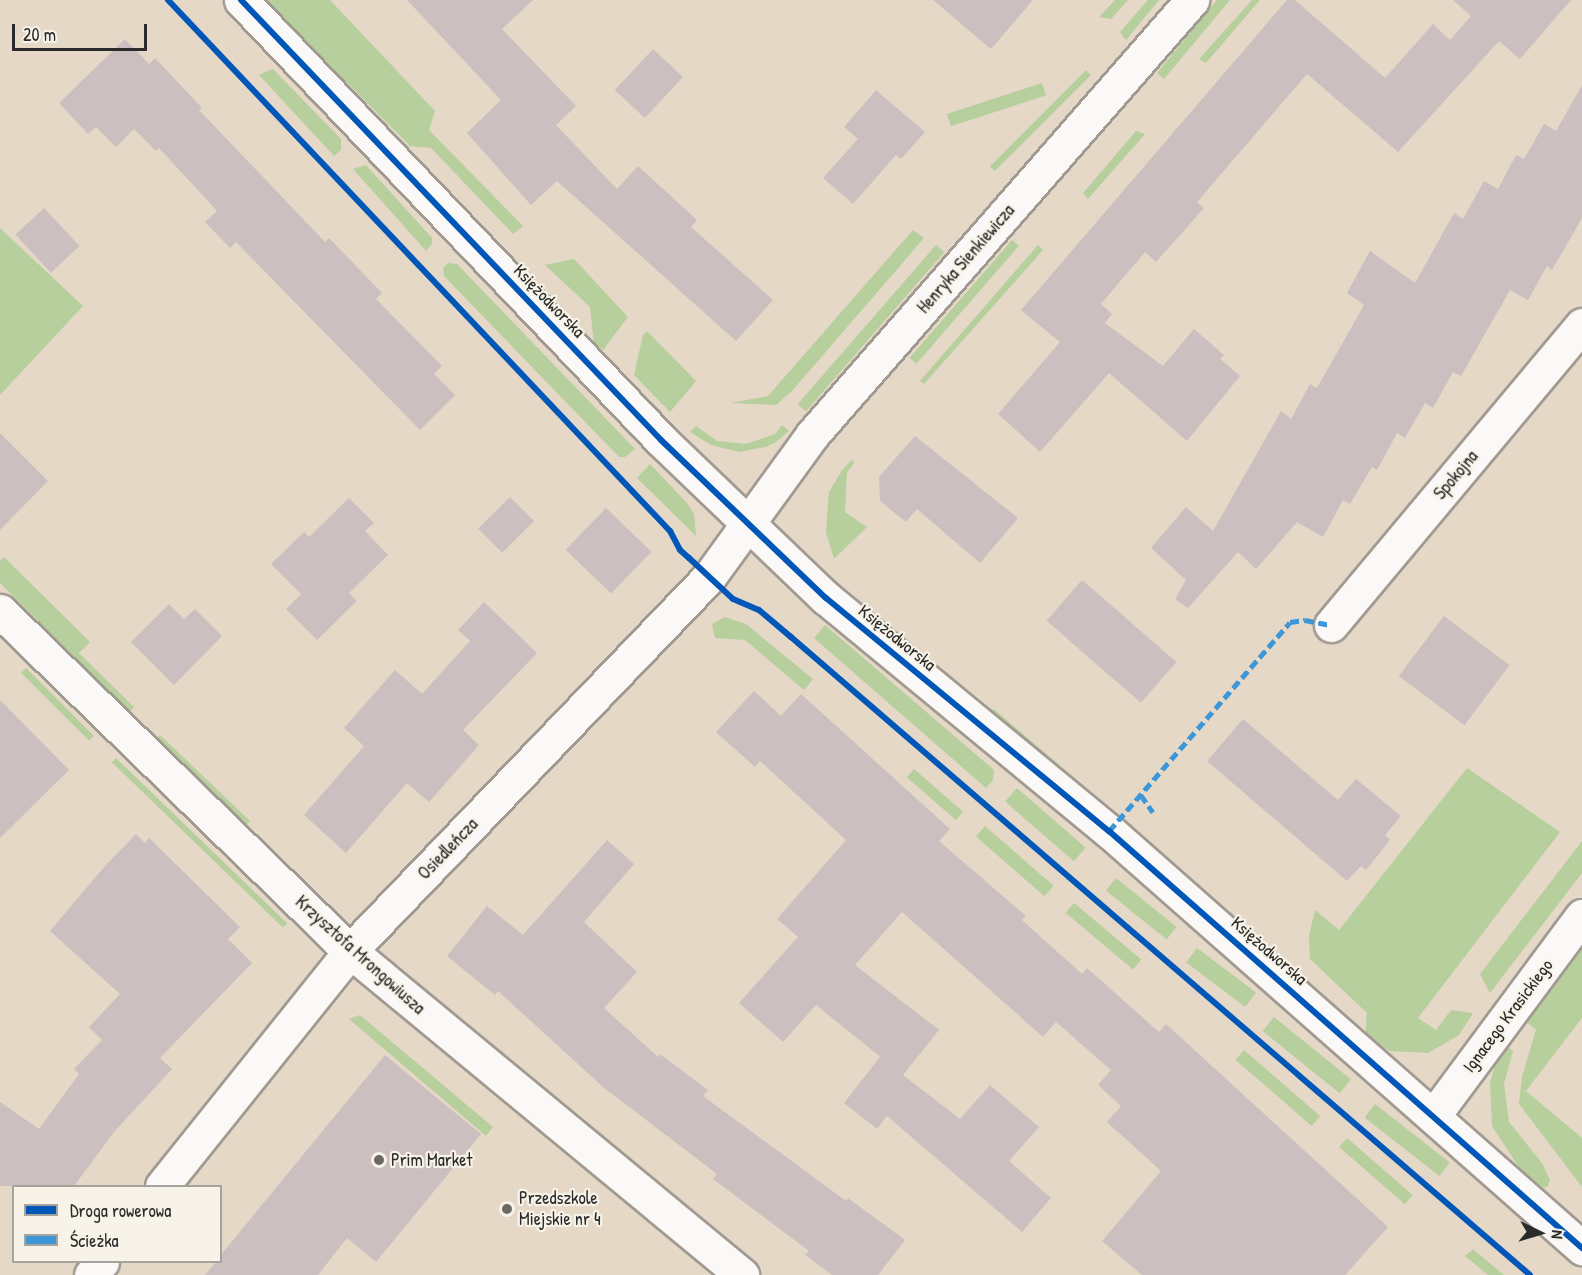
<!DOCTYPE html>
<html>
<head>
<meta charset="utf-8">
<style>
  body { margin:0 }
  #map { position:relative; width:1582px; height:1275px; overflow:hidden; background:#e5d8c7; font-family:"Patrick Hand",sans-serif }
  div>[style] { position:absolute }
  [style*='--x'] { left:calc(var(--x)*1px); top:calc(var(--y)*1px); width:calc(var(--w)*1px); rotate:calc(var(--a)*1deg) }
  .green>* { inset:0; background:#b6cf9d; transform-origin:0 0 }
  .building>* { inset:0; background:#ccbfbf; transform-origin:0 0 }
  .roads { filter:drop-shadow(2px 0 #a19a91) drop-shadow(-2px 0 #a19a91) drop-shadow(0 2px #a19a91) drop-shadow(0 -2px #a19a91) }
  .minor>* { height:33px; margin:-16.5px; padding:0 16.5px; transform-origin:16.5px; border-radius:16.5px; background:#fbf9f7 }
  .quiet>* { height:4.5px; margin-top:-2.25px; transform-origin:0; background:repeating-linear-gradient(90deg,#3c96d7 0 9px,transparent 0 13.5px) }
  .cycleway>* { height:6px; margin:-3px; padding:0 3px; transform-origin:3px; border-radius:3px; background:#0057b8 }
  .dots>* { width:16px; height:16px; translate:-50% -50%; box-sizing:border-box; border:3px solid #f7f3e8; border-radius:50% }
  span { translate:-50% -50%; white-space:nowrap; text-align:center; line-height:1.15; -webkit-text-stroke:4.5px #f7f3e8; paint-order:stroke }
  .street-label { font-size:18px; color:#2b2b2b }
  .poi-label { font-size:18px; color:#2b2b2b }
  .left { translate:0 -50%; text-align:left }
  .legend { position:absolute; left:12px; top:1185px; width:210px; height:78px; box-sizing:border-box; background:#f7f3e8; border:2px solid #a5a39c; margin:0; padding:8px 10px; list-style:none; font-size:18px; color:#2b2b2b }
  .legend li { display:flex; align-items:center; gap:12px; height:30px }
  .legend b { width:30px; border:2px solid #a5a39c }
  .north { position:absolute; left:1510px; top:1203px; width:60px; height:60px; -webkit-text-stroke:4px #f7f3e8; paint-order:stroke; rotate:95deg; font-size:16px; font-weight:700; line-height:24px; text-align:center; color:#2b2b2b }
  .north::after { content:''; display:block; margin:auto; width:21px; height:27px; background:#2b2b2b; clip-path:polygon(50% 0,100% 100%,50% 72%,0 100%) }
  .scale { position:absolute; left:12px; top:24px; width:135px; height:27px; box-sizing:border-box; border:3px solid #2b2b2b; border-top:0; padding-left:8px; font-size:18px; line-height:21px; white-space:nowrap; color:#2b2b2b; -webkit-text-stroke:4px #f7f3e8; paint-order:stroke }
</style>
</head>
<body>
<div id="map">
  <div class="green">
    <i style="clip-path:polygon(265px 0,330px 0,435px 111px,429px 130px,523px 226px,513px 234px,431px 148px,410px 146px)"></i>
    <i style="clip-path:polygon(1115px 0,1128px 0,1111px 19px,1099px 17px)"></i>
    <i style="clip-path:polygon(1148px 0,1159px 0,1126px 40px,1120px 32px)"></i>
    <i style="clip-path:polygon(1217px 0,1230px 0,1164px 79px,1157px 73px)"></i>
    <i style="clip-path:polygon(1252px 0,1260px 0,1206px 63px,1199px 59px)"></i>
    <i style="clip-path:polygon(273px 69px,341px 139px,341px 150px,334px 156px,259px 75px)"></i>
    <i style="left:1086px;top:70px;width:7px;height:136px;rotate:45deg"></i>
    <i style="left:1042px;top:83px;width:13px;height:100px;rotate:72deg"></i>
    <i style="clip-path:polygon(1136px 131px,1145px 134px,1088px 199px,1083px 193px)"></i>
    <i style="clip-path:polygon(366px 165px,432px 238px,432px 244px,426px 251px,353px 169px)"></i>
    <i style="clip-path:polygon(0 228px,83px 306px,0 395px)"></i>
    <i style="clip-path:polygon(913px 230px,924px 238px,792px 391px,776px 405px,731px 403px,768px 396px)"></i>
    <i style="left:1012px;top:240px;width:9px;height:156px;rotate:41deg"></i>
    <i style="left:936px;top:245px;width:11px;height:211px;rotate:41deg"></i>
    <i style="clip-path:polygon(1038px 245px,1043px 250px,924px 384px,920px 381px)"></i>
    <i style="clip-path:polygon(574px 259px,628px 317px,603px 350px,594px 343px,590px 307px,545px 265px)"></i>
    <i style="clip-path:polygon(448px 263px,457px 264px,635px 449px,625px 457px,619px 457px,444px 276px,443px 268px)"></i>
    <i style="clip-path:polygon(647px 331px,696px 381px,670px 412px,634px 375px,643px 335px)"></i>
    <i style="clip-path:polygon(782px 425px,789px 431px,776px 442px,766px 447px,739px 452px,711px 445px,690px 432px,696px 426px,717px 441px,746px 444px,775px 434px)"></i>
    <i style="clip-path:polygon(852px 460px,854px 463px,847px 472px,845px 512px,867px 527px,834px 559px,826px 532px,829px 492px,842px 470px)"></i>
    <i style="clip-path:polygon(650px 464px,687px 503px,694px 514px,696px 536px,637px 478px)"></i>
    <i style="clip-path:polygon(4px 557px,90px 642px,79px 653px,134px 707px,130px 712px,0 583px,0 561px)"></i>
    <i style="clip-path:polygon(725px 617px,746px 624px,813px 679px,804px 690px,745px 640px,715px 638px,712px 624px)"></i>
    <i style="clip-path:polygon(825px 625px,994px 770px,993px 780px,986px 788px,814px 638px)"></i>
    <i style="left:26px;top:668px;width:96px;height:7px;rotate:45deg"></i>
    <i style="clip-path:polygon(982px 707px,995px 710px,1107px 806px,1103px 810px)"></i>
    <i style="clip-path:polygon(160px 735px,250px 821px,245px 826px,156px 739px)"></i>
    <i style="left:116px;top:758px;width:238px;height:6px;rotate:44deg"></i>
    <i style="clip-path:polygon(1467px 768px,1560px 832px,1418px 1018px,1436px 1030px,1451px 1010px,1473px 1013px,1459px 1035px,1428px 1053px,1390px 1051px,1365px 1037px,1367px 1013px,1310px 959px,1309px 936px,1315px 910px,1339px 930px)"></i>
    <i style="left:914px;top:769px;width:65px;height:11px;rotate:41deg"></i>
    <i style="left:1017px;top:788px;width:91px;height:18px;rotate:41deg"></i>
    <i style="left:985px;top:826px;width:91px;height:14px;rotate:41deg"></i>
    <i style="clip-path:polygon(1582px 841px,1582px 873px,1490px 993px,1480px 974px)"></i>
    <i style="left:1116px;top:878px;width:78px;height:16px;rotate:39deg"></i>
    <i style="left:1074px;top:903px;width:88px;height:13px;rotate:40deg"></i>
    <i style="clip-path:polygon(1582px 947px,1582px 1018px,1526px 1091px,1582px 1138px,1582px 1187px,1519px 1104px,1522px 1077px,1536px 1030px,1524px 1020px)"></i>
    <i style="left:1197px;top:948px;width:74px;height:18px;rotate:37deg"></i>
    <i style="clip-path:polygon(360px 1015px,493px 1127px,486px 1136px,349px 1019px)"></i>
    <i style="left:1274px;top:1017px;width:99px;height:18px;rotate:39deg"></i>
    <i style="clip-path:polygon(1508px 1047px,1513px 1051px,1504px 1084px,1509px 1122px,1542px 1163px,1550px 1180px,1548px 1186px,1544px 1188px,1520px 1169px,1492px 1126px,1490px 1082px,1496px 1063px)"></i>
    <i style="left:1244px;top:1050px;width:101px;height:13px;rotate:41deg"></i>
    <i style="left:1375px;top:1104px;width:95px;height:17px;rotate:38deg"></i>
    <i style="left:1347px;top:1138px;width:87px;height:12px;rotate:41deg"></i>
    <i style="clip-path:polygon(1473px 1249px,1504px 1275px,1488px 1275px,1465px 1256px)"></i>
  </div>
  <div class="building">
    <i style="clip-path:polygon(407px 0,533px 0,502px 29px,576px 106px,556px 125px,617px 189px,638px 166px,697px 220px,691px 227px,773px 300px,736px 341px,557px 181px,531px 205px,467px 133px,501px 100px)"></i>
    <i style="clip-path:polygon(933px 0,1033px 0,991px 49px)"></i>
    <i style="clip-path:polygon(1287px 0,1295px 0,1385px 78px,1433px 24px,1450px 40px,1471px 16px,1453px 0,1571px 0,1520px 59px,1499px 41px,1398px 152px,1307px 74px,1197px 202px,1204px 208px,1156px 262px,1145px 252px,1101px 304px,1112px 314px,1105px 323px,1163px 366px,1194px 329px,1224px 355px,1220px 359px,1240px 376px,1187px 441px,1109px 373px,1040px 452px,998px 414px,1060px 342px,1021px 310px)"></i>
    <i style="clip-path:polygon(125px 39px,149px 64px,155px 58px,202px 108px,199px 110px,325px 242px,329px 238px,382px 293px,376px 299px,442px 366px,434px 374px,455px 395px,420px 430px,236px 242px,230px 248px,205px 222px,217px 211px,159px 148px,156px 151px,134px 129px,116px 147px,96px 127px,88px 134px,59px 103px)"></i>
    <i style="left:653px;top:49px;width:41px;height:56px;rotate:43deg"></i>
    <i style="clip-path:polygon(1582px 85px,1582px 218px,1552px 270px,1547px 266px,1528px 300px,1510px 290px,1461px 376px,1453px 372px,1433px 408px,1425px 403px,1405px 438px,1397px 433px,1377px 470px,1372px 467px,1350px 504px,1343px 500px,1323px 537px,1297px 522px,1256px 569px,1238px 552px,1188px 608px,1175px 599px,1186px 580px,1151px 548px,1186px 507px,1213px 531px,1281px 411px,1291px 419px,1310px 384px,1317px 388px,1364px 305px,1347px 293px,1370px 251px,1415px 283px,1454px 213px,1463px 219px,1484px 181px,1498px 189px,1516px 155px,1524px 159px,1544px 124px,1556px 131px)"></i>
    <i style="clip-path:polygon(876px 90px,925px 132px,901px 159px,896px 155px,853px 204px,823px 178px,858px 139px,844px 127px)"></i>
    <i style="left:44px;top:208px;width:52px;height:39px;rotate:47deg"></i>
    <i style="clip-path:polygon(0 433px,48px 481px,0 530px)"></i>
    <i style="clip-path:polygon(915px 436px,1018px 518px,980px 563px,917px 509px,906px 522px,880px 501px,879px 477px)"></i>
    <i style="left:510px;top:497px;width:34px;height:45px;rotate:45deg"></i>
    <i style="clip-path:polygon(349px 498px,374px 523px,365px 531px,388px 555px,349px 593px,357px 601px,317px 640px,286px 609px,301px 594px,271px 564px,304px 532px,309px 537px)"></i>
    <i style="left:606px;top:508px;width:63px;height:58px;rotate:44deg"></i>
    <i style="left:1082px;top:580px;width:125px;height:54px;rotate:41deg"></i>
    <i style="clip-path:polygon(484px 602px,537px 653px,463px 730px,479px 745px,429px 802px,407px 783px,346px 853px,304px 815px,364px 746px,344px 728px,395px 670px,422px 694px,470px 641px,458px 630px)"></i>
    <i style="clip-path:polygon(169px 604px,184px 619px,195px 609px,222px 636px,174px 685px,131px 642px)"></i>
    <i style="left:1444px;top:616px;width:82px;height:75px;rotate:37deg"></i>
    <i style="clip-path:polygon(754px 691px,781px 716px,801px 694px,950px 829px,939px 841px,1026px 916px,1022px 920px,1082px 974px,1087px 968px,1159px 1032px,1166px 1024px,1388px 1227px,1345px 1275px,1142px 1275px,1102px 1241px,1161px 1171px,1107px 1122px,1121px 1106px,1098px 1085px,1111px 1070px,1056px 1022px,1043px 1037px,902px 912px,855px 965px,939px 1030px,903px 1075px,960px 1119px,990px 1085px,1039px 1127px,1009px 1161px,1051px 1198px,1022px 1232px,887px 1116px,877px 1129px,844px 1103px,880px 1057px,888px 1063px,816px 1005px,783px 1042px,739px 1003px,798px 937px,777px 919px,846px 840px,760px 761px,755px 767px,716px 732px)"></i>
    <i style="clip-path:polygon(0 700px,69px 770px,0 838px)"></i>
    <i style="clip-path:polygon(1243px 719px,1338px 800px,1356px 779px,1401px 816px,1385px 835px,1390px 840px,1366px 870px,1361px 866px,1347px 881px,1207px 761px)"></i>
    <i style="clip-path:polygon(136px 834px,145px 843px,149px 838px,240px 927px,228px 939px,252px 963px,160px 1058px,172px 1069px,114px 1132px,74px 1186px,0 1186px,0 1102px,39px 1129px,79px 1074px,74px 1069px,102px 1040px,89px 1027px,120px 994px,50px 931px,105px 866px)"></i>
    <i style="clip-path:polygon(607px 840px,634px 864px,584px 922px,637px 972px,604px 1008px,658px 1057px,660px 1054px,708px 1090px,703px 1096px,846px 1201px,848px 1198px,905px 1240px,878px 1275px,832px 1275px,805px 1255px,809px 1251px,713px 1179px,717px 1174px,603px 1087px,498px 991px,495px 995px,447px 956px,487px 906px,523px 935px)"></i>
    <i style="clip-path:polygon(385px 1055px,481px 1134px,376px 1262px,347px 1238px,318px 1275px,205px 1275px,216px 1262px,220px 1262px,220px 1256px)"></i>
  </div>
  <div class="roads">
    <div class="minor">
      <i style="--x:241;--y:0;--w:608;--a:46.33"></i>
      <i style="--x:661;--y:440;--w:228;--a:43.8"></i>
      <i style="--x:826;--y:598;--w:367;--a:39.5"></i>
      <i style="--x:1109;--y:831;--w:631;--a:41.4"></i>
      <i style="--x:0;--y:611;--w:488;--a:44.2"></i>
      <i style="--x:350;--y:951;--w:509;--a:39.57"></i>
      <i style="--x:1331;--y:625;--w:391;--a:-50.1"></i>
      <i style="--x:1434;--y:1115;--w:248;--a:-53.4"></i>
      <i style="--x:162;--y:1186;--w:301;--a:-51.3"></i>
      <i style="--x:350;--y:951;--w:518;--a:-46.17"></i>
      <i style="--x:709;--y:577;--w:175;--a:-54"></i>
      <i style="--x:812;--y:435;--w:578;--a:-48.86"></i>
      <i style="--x:91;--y:1275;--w:17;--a:-50"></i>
    </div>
  </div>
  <div class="quiet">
    <i style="--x:1141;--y:795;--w:21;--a:55"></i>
    <i style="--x:1109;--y:831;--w:276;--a:-49.1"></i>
    <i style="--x:1290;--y:622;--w:15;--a:-8"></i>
    <i style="--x:1305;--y:620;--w:26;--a:11"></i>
  </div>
  <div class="cycleway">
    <i style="--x:168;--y:0;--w:731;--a:46.61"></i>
    <i style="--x:670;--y:531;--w:21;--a:62"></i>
    <i style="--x:680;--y:550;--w:12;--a:42"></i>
    <i style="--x:689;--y:558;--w:60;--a:43"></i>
    <i style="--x:733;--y:599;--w:28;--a:23"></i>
    <i style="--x:759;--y:610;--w:42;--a:40.2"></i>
    <i style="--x:791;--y:637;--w:976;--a:40.8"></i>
    <i style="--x:241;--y:0;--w:608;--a:46.33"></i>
    <i style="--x:661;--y:440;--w:228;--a:43.8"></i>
    <i style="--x:826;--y:598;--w:367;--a:39.5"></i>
    <i style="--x:1109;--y:831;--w:631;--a:41.4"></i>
  </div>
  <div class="dots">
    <i style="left:379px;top:1160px;background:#6c6862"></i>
    <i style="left:507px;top:1209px;background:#6c6862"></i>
  </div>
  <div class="street-label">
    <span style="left:966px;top:259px;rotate:-49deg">Henryka Sienkiewicza</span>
    <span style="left:549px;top:301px;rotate:46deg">Księżodworska</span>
    <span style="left:1456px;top:475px;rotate:-50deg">Spokojna</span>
    <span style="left:897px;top:638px;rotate:39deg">Księżodworska</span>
    <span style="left:448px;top:849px;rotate:-46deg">Osiedleńcza</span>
    <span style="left:1269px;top:951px;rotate:41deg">Księżodworska</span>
    <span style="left:360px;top:955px;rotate:42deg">Krzysztofa Mrongowiusza</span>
    <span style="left:1508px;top:1016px;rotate:-53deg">Ignacego Krasickiego</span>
  </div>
  <div class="poi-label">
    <span class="left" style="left:391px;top:1160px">Prim Market</span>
    <span class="left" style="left:519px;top:1209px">Przedszkole<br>Miejskie nr 4</span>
  </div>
  <ul class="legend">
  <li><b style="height:8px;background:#0057b8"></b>Droga rowerowa</li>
  <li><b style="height:8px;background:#3c96d7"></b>Ścieżka</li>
  </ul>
  <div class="north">N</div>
  <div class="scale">20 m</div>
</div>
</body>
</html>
